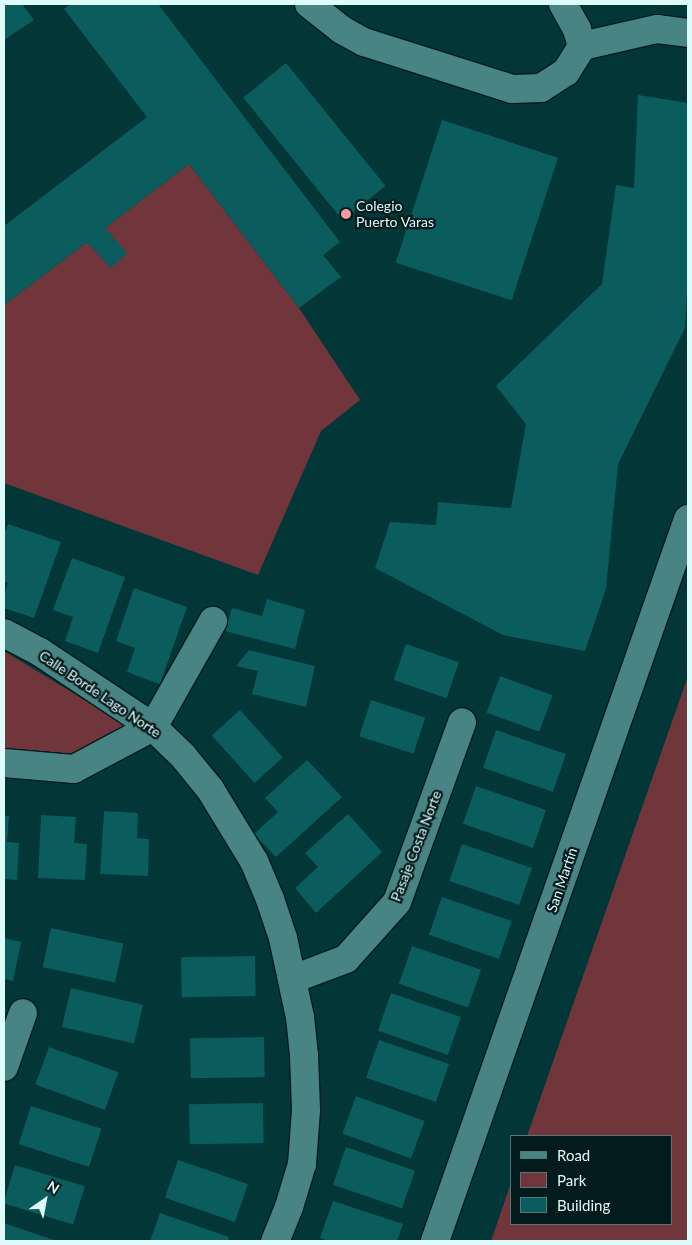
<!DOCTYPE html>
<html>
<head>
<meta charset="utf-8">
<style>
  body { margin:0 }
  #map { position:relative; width:692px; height:1245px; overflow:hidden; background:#033637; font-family:Lato,sans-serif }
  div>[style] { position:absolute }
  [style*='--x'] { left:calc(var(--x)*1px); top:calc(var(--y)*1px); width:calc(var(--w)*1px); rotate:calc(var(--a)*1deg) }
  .green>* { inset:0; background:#70363b }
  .building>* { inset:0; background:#0a5c5d; transform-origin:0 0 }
  .roads { filter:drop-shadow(1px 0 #001c1c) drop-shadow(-1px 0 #001c1c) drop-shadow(0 1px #001c1c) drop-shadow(0 -1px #001c1c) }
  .minor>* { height:28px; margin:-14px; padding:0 14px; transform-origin:14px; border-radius:14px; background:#488484 }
  .dots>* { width:14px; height:14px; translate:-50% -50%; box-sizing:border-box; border:2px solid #031b1c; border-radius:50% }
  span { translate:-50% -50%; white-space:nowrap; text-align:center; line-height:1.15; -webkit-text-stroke:4.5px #031b1c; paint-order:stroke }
  .poi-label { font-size:14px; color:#ddfbfb }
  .left { translate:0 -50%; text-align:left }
  .street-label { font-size:14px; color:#ddfbfb }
  .frame { position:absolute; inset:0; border:5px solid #ddfbfb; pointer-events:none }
  .legend { position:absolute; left:510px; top:1135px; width:162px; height:90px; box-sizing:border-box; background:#031b1c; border:1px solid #5a7575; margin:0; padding:6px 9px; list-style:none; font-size:15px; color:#ddfbfb }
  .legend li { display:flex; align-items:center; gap:10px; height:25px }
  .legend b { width:25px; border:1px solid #5a7575 }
  .north { position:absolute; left:20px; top:1175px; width:50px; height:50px; -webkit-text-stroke:4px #031b1c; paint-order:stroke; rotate:33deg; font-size:14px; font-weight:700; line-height:20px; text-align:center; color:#ddfbfb }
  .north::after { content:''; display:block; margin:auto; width:18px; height:22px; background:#ddfbfb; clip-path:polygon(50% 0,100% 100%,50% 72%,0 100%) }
</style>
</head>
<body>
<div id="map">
  <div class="green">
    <i style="clip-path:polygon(189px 164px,299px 308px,360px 400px,321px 431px,258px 575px,4px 483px,4px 305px,87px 242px,111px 267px,105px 228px)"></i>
    <i style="clip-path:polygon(4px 651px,134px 730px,71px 758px,4px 752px)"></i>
    <i style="clip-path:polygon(688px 676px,688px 1241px,491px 1241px,511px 1183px,511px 1224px,671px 1224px,671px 1136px,527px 1136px)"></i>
  </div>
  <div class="building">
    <i style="clip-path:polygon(4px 4px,22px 4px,34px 20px,4px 40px)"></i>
    <i style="clip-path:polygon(71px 4px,158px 4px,340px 242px,323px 255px,341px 277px,299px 308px,189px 164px,105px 228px,127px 253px,111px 268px,87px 242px,4px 305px,4px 226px,147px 117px,64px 9px)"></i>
    <i style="left:286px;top:63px;width:158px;height:55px;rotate:51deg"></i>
    <i style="clip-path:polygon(638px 95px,688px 103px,688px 276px,685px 328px,618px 464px,606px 589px,585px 651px,503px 635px,375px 568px,390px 522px,436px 525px,438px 502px,511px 508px,526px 424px,496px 386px,602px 284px,616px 185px,634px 188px)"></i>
    <i style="left:442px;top:120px;width:122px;height:150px;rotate:18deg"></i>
    <i style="clip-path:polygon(8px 524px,61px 542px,34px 618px,4px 608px,4px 596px,8px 583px,4px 581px,4px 534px)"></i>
    <i style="clip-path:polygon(72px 558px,125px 577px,98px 653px,65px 641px,73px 617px,53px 610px)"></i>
    <i style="clip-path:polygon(134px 588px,187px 607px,160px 684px,127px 672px,135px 648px,116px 641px)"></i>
    <i style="clip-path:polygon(267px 599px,305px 610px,295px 649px,225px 631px,232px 608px,262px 616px)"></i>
    <i style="left:406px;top:644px;width:56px;height:38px;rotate:19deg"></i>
    <i style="clip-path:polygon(249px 650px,315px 666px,306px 707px,252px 694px,258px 671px,236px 666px)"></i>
    <i style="left:500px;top:676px;width:56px;height:39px;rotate:20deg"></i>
    <i style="left:371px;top:700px;width:57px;height:38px;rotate:18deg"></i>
    <i style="left:240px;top:710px;width:64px;height:38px;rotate:48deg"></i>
    <i style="left:496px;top:730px;width:74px;height:40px;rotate:19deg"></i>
    <i style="clip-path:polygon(307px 760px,342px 797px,276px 857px,254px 834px,278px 812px,265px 798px)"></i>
    <i style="left:476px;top:786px;width:74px;height:40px;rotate:19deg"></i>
    <i style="clip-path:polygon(104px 811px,138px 813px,137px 838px,149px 839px,148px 876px,100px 874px)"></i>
    <i style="clip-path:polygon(348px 814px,382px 852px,316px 913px,295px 888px,318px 867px,305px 853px)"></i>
    <i style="clip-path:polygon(41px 815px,76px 817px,74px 843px,87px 844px,85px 880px,38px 878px)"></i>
    <i style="clip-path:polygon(4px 816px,9px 816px,7px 842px,19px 843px,17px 880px,4px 879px)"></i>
    <i style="left:462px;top:844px;width:74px;height:39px;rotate:19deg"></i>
    <i style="left:442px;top:897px;width:74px;height:40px;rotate:19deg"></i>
    <i style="left:51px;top:928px;width:74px;height:40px;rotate:12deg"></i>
    <i style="clip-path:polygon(4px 938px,21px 942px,13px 981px,4px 979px)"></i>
    <i style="left:412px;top:946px;width:73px;height:40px;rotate:19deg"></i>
    <i style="left:255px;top:956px;width:40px;height:74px;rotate:89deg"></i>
    <i style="left:71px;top:988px;width:74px;height:40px;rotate:13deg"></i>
    <i style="left:391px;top:993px;width:74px;height:40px;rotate:19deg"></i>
    <i style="left:264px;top:1037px;width:40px;height:74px;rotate:89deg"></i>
    <i style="left:379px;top:1040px;width:74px;height:40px;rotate:19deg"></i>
    <i style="left:49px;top:1047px;width:74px;height:40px;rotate:20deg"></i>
    <i style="left:356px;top:1096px;width:73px;height:40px;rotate:20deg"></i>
    <i style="left:263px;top:1103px;width:40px;height:74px;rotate:89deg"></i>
    <i style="left:31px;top:1106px;width:74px;height:40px;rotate:18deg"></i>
    <i style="left:346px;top:1147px;width:73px;height:40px;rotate:19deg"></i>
    <i style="left:178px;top:1160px;width:74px;height:40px;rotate:19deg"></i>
    <i style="left:15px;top:1165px;width:73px;height:40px;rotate:17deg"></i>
    <i style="clip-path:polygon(333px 1201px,403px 1224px,397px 1241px,329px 1241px,320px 1238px)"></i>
    <i style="clip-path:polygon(160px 1213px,229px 1237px,228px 1241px,150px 1241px)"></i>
    <i style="clip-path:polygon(4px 1223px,57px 1241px,4px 1241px)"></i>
  </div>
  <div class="roads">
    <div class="minor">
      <i style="--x:309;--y:4;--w:42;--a:38.2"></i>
      <i style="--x:342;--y:30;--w:25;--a:29"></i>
      <i style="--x:364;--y:42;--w:155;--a:17.6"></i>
      <i style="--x:512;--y:89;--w:29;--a:-2"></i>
      <i style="--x:541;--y:88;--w:30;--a:-33"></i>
      <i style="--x:566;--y:72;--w:31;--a:-58"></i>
      <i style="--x:582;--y:46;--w:77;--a:-12.8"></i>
      <i style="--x:657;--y:29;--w:31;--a:7"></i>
      <i style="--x:563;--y:4;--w:29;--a:61"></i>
      <i style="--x:577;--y:29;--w:18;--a:74"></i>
      <i style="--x:4;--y:633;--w:41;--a:27.8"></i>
      <i style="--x:40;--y:652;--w:136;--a:33.6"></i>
      <i style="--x:153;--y:727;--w:42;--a:44"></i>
      <i style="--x:183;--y:756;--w:43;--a:50.7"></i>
      <i style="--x:210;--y:789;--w:84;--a:58.6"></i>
      <i style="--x:254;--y:861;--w:41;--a:67.2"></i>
      <i style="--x:270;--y:899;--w:41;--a:71.6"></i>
      <i style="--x:283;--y:938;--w:81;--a:77.9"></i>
      <i style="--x:300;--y:1017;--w:38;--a:84"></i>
      <i style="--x:304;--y:1055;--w:55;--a:87.9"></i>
      <i style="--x:306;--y:1110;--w:54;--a:94.2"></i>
      <i style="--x:302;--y:1164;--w:45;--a:106.8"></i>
      <i style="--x:289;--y:1207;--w:37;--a:112"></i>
      <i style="--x:4;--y:763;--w:70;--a:4.9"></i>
      <i style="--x:74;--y:769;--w:89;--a:-28"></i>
      <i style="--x:153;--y:727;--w:122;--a:-60.5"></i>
      <i style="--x:293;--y:979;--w:57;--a:-20.7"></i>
      <i style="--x:346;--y:959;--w:76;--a:-48.2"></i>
      <i style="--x:397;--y:902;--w:191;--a:-70.1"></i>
      <i style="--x:4;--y:1067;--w:57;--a:-70.6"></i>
      <i style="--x:435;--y:1241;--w:765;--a:-70.69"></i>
    </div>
  </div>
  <div class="dots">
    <i style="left:346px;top:214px;background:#f49aa0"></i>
  </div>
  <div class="poi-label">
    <span class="left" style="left:356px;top:214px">Colegio<br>Puerto Varas</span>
  </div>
  <div class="street-label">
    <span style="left:100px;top:694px;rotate:34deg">Calle Borde Lago Norte</span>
    <span style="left:416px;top:846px;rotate:-69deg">Pasaje Costa Norte</span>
    <span style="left:562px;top:880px;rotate:-71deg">San Martín</span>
  </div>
  <div class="frame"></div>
  <ul class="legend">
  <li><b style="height:6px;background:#488484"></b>Road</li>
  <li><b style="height:14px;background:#70363b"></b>Park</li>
  <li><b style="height:14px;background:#0a5c5d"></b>Building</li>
  </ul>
  <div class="north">N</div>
</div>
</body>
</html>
